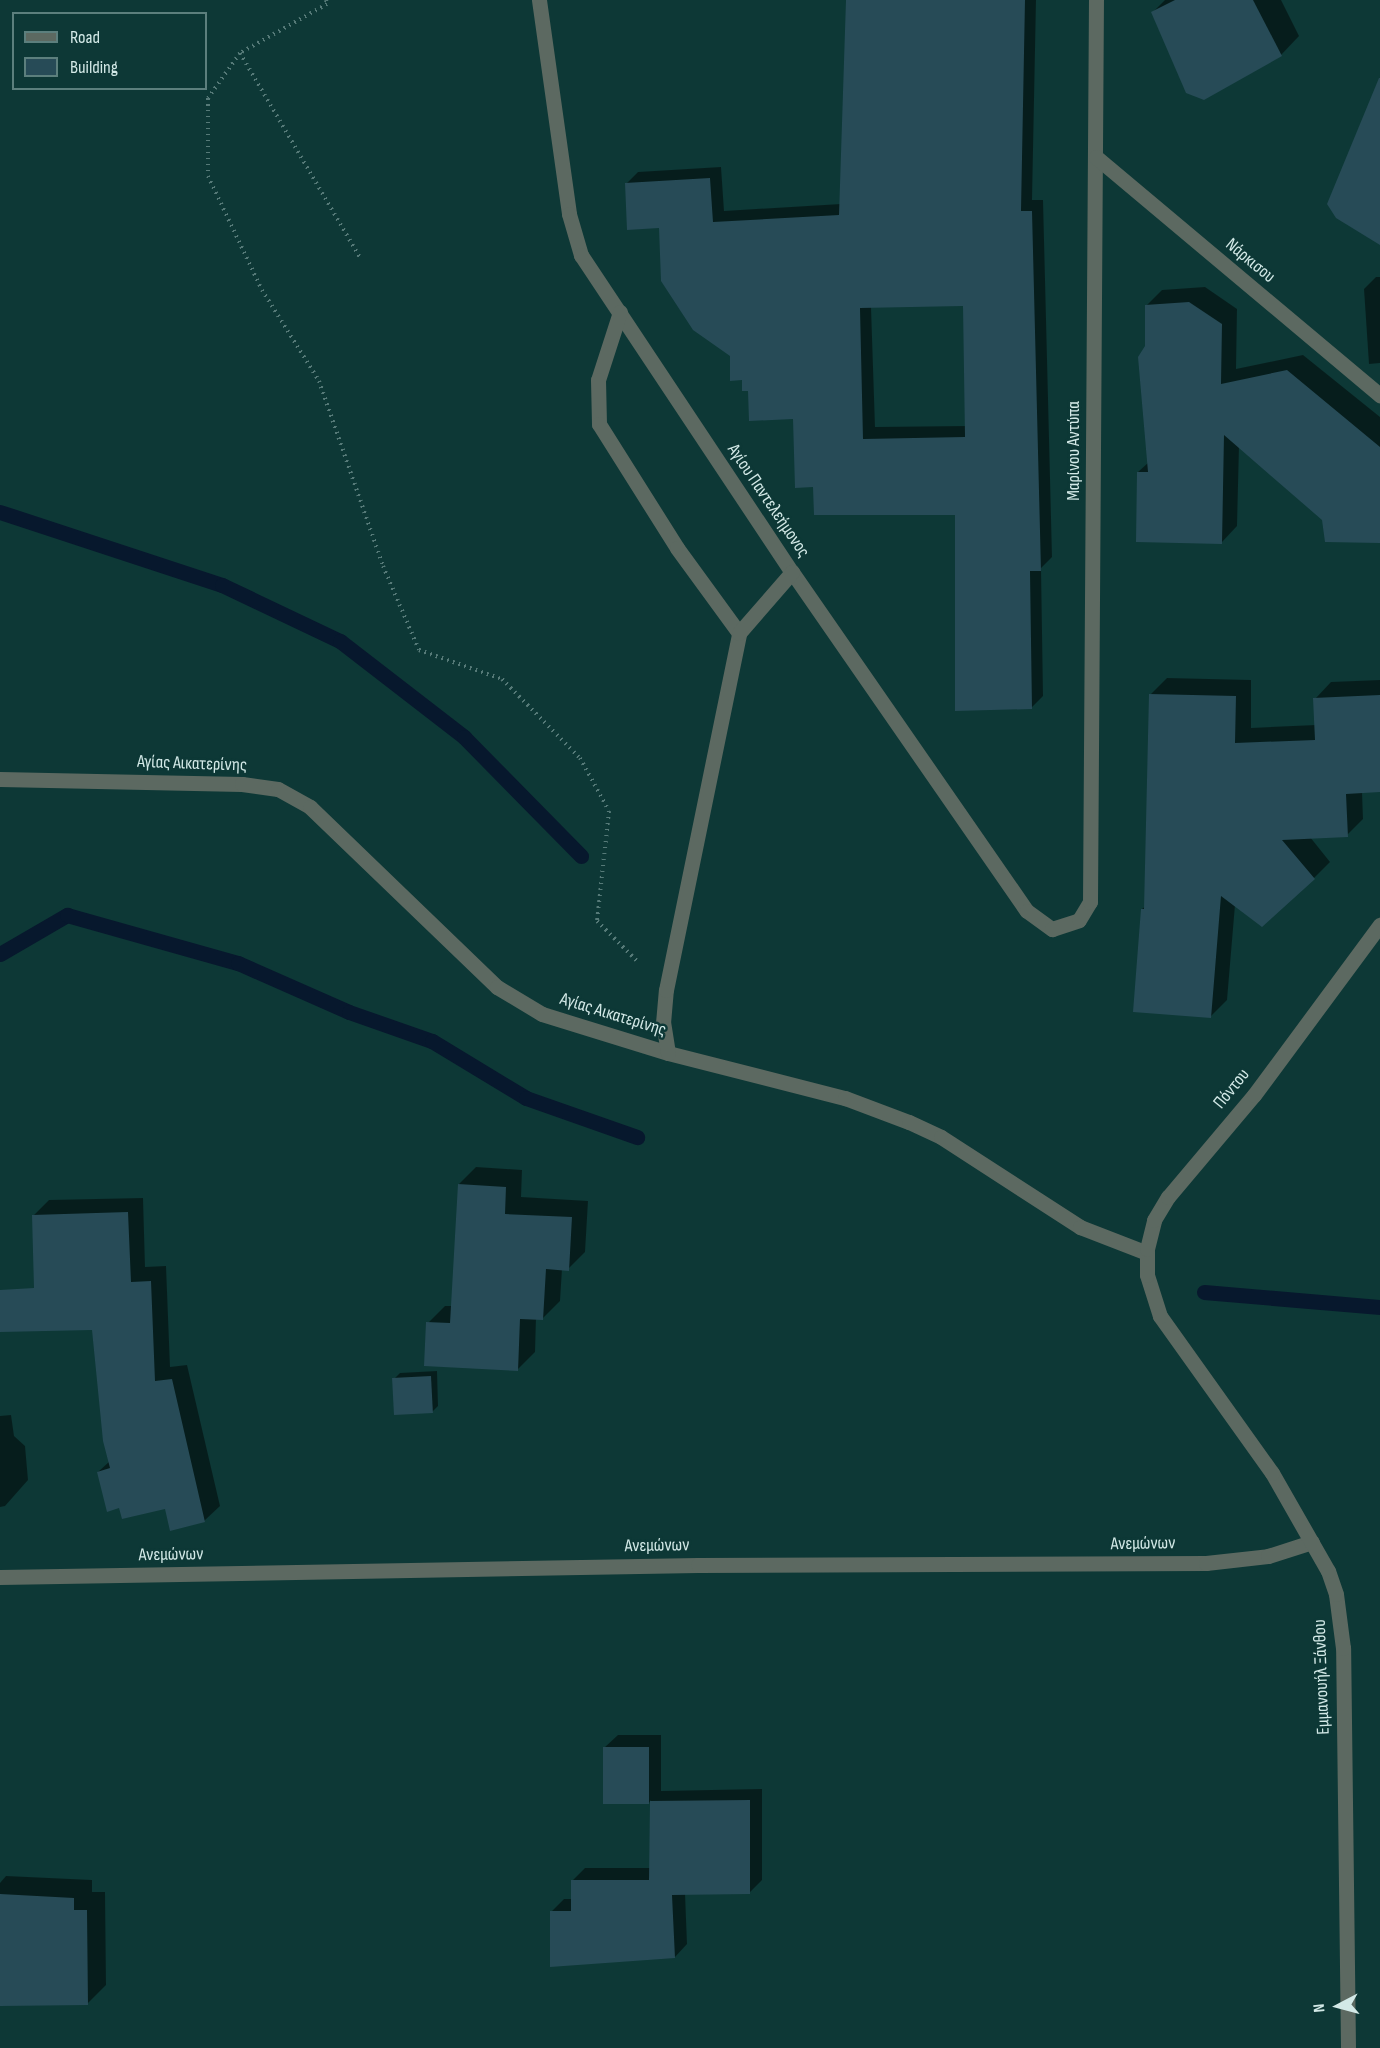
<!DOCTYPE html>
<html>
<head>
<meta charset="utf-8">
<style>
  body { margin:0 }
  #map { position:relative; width:1380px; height:2048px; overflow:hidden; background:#0d3836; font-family:"Sofia Sans Condensed",sans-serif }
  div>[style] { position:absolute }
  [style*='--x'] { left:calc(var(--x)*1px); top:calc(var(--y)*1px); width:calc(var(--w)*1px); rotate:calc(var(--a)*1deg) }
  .shadow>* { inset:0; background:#0007 }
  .stream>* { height:15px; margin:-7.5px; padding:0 7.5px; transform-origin:7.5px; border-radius:7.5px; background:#07182d }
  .building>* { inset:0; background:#274b57; transform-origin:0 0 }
  .path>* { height:4px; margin-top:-2px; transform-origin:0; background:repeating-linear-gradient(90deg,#567a78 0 1.5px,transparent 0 6px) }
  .minor>* { height:15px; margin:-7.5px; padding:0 7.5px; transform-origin:7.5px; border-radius:7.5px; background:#5c6961 }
  .tertiary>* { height:15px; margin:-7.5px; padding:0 7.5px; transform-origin:7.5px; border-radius:7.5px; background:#5c6961 }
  span { translate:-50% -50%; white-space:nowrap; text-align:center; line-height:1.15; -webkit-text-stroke:5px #0d3836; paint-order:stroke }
  .street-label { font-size:18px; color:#d3e9e7 }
  .legend { position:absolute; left:12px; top:12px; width:195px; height:78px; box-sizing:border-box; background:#0d3836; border:2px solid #5c7f7d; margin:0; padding:8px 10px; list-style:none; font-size:18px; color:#d3e9e7 }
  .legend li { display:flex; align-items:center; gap:12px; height:30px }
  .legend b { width:30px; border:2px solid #5c7f7d }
  .north { position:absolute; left:1308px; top:1976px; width:60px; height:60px; -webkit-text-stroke:4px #0d3836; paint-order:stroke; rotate:264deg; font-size:16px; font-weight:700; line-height:24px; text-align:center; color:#d3e9e7 }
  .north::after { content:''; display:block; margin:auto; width:21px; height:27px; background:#d3e9e7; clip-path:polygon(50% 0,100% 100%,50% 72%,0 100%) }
</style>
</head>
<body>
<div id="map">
  <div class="shadow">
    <i style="clip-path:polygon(evenodd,847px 0,1036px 0,1032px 200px,1043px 200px,1052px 557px,1041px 568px,1043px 696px,1031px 708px,956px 514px,815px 486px,794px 418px,750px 390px,660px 227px,626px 184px,638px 172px,721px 167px,724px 211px,841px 204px,847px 0,965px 304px,967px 426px,875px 427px,871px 307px,965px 304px)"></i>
    <i style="clip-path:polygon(1165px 0,1281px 0,1299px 36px,1281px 55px,1153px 12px)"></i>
    <i style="clip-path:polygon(1376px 277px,1380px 277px,1380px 363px,1369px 364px,1364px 289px)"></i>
    <i style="clip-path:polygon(1205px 287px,1237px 309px,1236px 369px,1303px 355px,1380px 417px,1380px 541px,1324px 519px,1239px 446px,1237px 526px,1222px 542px,1138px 472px,1149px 462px,1146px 306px,1162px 290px)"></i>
    <i style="clip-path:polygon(1167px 678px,1251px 680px,1251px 728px,1316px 725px,1315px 699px,1331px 682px,1380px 680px,1380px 791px,1362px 792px,1363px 819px,1347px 835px,1310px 837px,1330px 862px,1314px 878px,1235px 905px,1227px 1000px,1210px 1017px,1142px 909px,1146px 906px,1150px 695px)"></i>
    <i style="clip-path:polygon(476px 1167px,522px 1170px,521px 1197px,588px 1201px,585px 1252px,568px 1269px,562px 1269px,560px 1301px,543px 1318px,536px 1318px,535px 1352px,518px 1369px,428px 1323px,445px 1306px,452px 1306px,459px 1184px)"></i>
    <i style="clip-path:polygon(143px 1198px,145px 1267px,166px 1266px,170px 1367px,187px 1365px,220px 1506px,204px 1521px,166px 1507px,120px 1507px,98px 1472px,110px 1461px,93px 1328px,34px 1215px,49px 1200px)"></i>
    <i style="clip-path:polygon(437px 1371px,438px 1406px,432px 1412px,394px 1379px,400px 1373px)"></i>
    <i style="clip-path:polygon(11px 1415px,14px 1436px,25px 1446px,28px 1480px,5px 1506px,0 1507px,0 1416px)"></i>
    <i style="clip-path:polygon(618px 1735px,661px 1735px,661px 1791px,762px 1789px,762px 1880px,749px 1893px,685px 1893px,687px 1944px,675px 1957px,552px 1911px,564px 1899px,572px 1899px,572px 1881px,585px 1868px,651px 1868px,651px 1800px,649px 1803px,605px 1747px)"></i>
    <i style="clip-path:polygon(6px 1876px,92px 1880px,92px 1892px,105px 1892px,106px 1985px,87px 2004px,0 2005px,0 1883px)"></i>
  </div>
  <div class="stream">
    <i style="--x:0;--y:512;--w:234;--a:18.2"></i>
    <i style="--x:222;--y:585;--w:131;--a:25.4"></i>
    <i style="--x:340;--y:641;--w:157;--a:37.7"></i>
    <i style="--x:464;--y:737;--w:167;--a:45.5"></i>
    <i style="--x:0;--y:954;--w:78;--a:-30.2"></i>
    <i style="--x:67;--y:915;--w:178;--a:15.7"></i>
    <i style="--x:238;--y:963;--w:121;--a:23.8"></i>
    <i style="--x:349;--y:1012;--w:88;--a:19.3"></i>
    <i style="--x:432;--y:1041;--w:110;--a:31.2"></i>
    <i style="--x:526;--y:1098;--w:118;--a:19.4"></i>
    <i style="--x:1204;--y:1292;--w:177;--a:4.9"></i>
  </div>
  <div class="building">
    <i style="clip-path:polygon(evenodd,846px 0,1025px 0,1021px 211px,1032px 211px,1041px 571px,1030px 571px,1032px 709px,955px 711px,955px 515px,814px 515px,813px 487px,795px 488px,793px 419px,749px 421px,748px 391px,742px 391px,742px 380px,730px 381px,730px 356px,693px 330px,661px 281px,659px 228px,627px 230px,625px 183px,710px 178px,713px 222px,839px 215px,846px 0,963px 306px,965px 437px,863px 439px,860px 308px,963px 306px)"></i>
    <i style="clip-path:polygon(1175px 0,1253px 0,1282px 56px,1204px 100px,1186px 93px,1151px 12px)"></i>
    <i style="clip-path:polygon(1379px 78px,1380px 78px,1380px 245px,1336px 218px,1327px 204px)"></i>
    <i style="clip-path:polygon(1189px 302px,1222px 324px,1221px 384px,1287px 370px,1380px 447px,1380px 543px,1325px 542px,1322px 520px,1224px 435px,1222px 544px,1136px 542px,1137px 472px,1148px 472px,1138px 357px,1145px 346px,1145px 305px)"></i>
    <i style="clip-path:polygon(1149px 694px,1236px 696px,1235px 743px,1315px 740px,1313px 698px,1380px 695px,1380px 792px,1346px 794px,1348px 837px,1282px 840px,1315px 879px,1262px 927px,1221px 896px,1211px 1018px,1133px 1012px,1141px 909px,1144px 909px)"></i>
    <i style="clip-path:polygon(458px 1184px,506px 1187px,505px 1214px,572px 1217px,569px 1271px,546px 1269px,543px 1320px,520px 1319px,518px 1371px,424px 1366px,426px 1322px,450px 1323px)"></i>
    <i style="clip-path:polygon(128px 1212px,131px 1282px,151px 1281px,155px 1381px,172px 1379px,205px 1522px,170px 1531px,165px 1509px,122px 1519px,119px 1508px,107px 1512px,97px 1472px,110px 1468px,103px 1441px,92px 1330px,0 1332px,0 1290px,34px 1288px,32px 1215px)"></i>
    <i style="left:431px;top:1376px;width:37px;height:39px;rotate:87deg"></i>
    <i style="left:603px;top:1747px;width:46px;height:57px"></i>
    <i style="clip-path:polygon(750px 1800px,750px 1894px,672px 1895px,675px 1958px,550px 1967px,550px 1911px,571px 1911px,571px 1880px,649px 1880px,650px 1801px)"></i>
    <i style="clip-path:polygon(0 1894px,74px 1898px,74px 1910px,87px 1910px,88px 2005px,0 2006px)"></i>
  </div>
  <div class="path">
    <i style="--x:326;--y:0;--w:4;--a:76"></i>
    <i style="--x:327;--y:4;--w:100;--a:150.6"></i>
    <i style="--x:240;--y:53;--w:239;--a:59.6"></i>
    <i style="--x:240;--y:53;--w:55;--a:125.4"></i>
    <i style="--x:208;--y:98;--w:78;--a:90"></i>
    <i style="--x:208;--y:176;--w:126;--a:64.7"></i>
    <i style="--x:262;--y:290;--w:107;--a:57.9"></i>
    <i style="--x:319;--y:381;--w:196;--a:70.9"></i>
    <i style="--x:383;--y:566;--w:91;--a:66.8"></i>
    <i style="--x:419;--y:650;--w:88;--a:19.3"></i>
    <i style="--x:502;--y:679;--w:111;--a:45.4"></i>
    <i style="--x:580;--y:758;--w:60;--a:61.3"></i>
    <i style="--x:609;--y:811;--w:111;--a:96.2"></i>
    <i style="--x:597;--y:921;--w:58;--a:45"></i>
  </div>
  <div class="minor">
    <i style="--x:539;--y:0;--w:216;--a:82"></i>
    <i style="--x:569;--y:214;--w:43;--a:73.7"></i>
    <i style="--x:581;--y:255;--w:381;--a:56.4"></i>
    <i style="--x:792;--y:572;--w:412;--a:55.3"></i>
    <i style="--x:1027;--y:911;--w:31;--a:36"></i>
    <i style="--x:1052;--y:929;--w:28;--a:-18"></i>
    <i style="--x:1079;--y:920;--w:21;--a:-59"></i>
    <i style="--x:1090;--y:902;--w:902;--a:-89.62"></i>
    <i style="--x:1096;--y:157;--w:371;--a:40"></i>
    <i style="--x:620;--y:312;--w:71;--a:107.9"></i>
    <i style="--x:598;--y:380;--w:44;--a:88.7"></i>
    <i style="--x:599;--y:424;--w:146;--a:57.8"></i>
    <i style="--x:677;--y:548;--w:105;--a:53.9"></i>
    <i style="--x:0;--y:779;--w:242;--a:1.2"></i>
    <i style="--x:242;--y:784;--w:36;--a:8"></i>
    <i style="--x:278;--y:789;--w:37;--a:29"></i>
    <i style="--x:310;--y:807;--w:260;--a:43.9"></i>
    <i style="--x:497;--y:987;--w:52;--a:31"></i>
    <i style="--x:542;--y:1014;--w:132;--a:17.2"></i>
    <i style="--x:668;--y:1053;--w:183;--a:14.3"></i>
    <i style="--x:845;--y:1098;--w:68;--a:20.6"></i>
    <i style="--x:909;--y:1122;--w:35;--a:25"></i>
    <i style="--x:941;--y:1137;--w:166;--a:32.9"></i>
    <i style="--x:1080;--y:1227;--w:72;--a:21.2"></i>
    <i style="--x:668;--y:1053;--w:30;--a:-99"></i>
    <i style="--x:663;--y:1023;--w:33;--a:-85"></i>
    <i style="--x:666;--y:990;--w:364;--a:-78.4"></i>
    <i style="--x:739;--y:633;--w:81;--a:-49"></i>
    <i style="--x:0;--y:1577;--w:698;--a:-0.98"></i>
    <i style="--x:698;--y:1565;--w:508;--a:-0.23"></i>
    <i style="--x:1206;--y:1563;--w:62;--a:-6.4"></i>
    <i style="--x:1268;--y:1556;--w:46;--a:-17.7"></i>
  </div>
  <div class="tertiary">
    <i style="--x:1348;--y:2048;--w:400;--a:-90.7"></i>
    <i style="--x:1343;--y:1648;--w:54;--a:-97.4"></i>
    <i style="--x:1336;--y:1594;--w:24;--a:-109"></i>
    <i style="--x:1328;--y:1571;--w:113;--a:-119.7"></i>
    <i style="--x:1272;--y:1473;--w:193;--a:-125.5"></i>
    <i style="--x:1160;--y:1316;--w:43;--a:-107.6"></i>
    <i style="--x:1147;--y:1275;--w:26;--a:-90"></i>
    <i style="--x:1147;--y:1249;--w:30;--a:-76"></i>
    <i style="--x:1154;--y:1220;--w:27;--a:-59"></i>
    <i style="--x:1168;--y:1197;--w:133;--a:-49.9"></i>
    <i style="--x:1254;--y:1095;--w:212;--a:-53.5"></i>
  </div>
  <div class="street-label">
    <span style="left:1250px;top:261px;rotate:40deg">Νάρκισου</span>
    <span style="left:1074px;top:451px;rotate:-90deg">Μαρίνου Αντύπα</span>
    <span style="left:768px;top:501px;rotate:56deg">Αγίου Παντελεήμονος</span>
    <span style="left:192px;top:764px;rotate:2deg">Αγίας Αικατερίνης</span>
    <span style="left:613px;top:1015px;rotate:17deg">Αγίας Αικατερίνης</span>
    <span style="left:1232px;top:1089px;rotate:-51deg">Πόντου</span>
    <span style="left:1143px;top:1544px;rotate:-1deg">Ανεμώνων</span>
    <span style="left:657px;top:1546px;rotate:-1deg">Ανεμώνων</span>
    <span style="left:171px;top:1555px;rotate:-1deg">Ανεμώνων</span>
    <span style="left:1322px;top:1677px;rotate:-92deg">Εμμανουήλ Ξάνθου</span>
  </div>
  <ul class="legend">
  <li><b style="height:8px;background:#5c6961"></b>Road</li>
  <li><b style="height:16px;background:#274b57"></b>Building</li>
  </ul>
  <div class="north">N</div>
</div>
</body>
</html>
